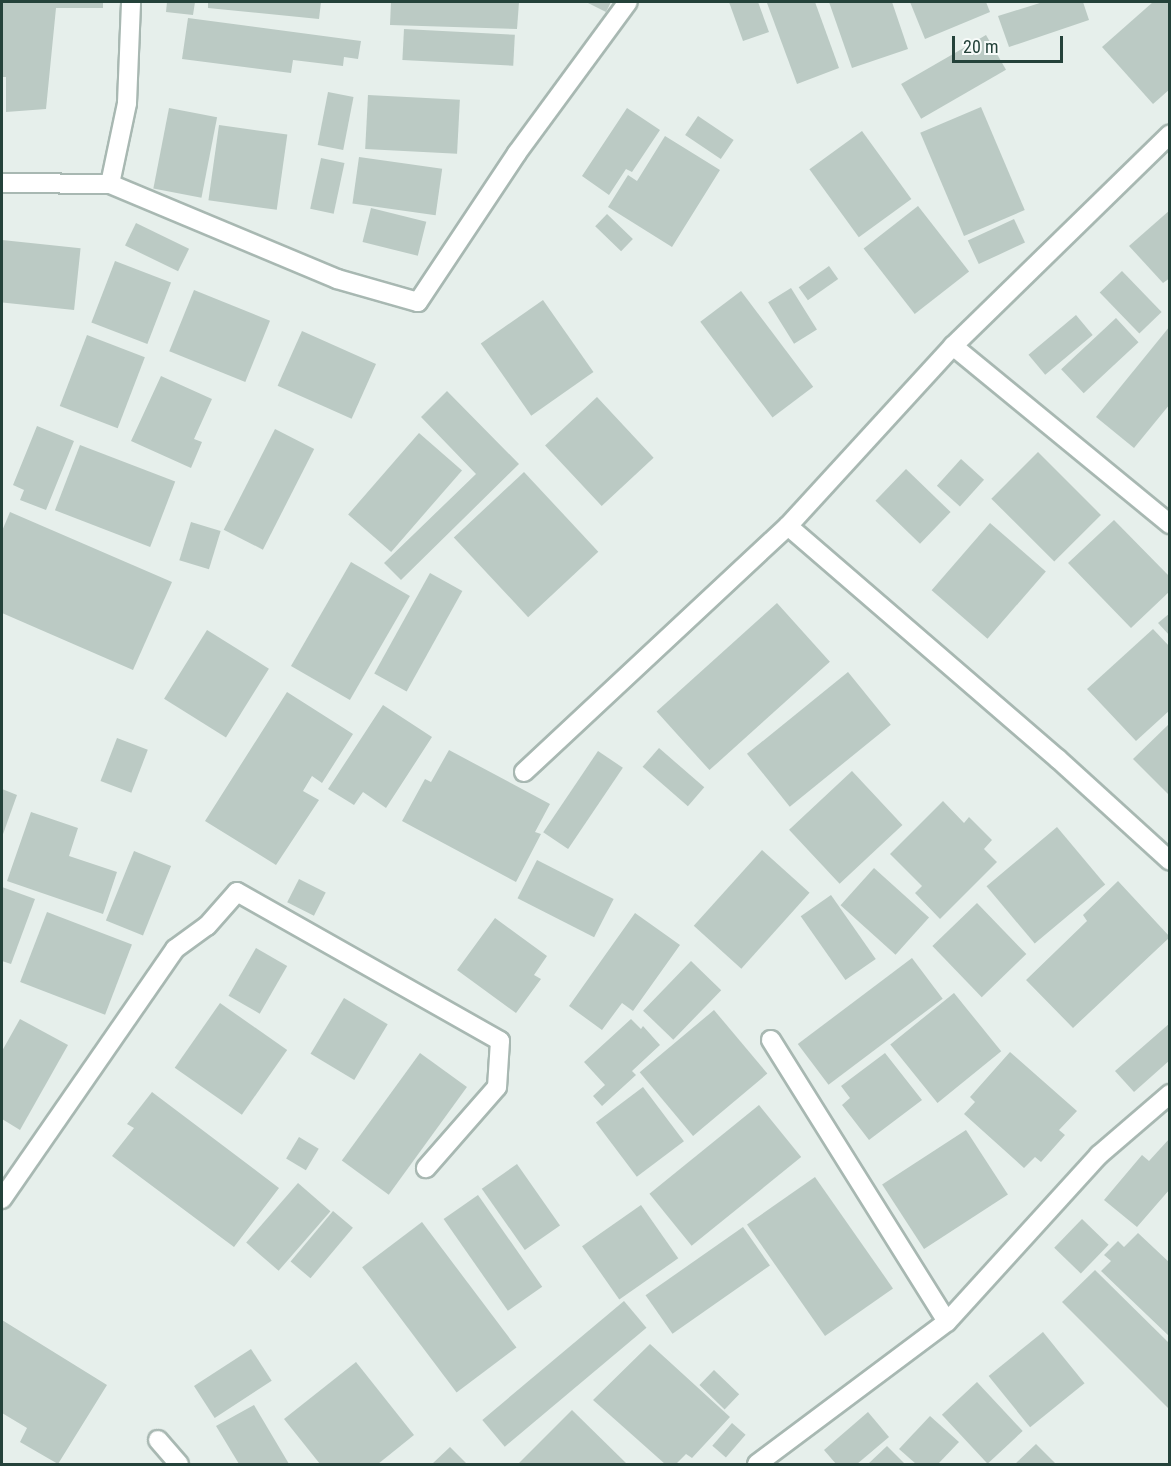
<!DOCTYPE html>
<html>
<head>
<meta charset="utf-8">
<style>
  body { margin:0 }
  #map { position:relative; width:1171px; height:1466px; overflow:hidden; background:#e6efeb; font-family:"Roboto Condensed",sans-serif }
  div>[style] { position:absolute }
  [style*='--x'] { left:calc(var(--x)*1px); top:calc(var(--y)*1px); width:calc(var(--w)*1px); rotate:calc(var(--a)*1deg) }
  .building>* { inset:0; background:#bbcac4; transform-origin:0 0 }
  .roads { filter:drop-shadow(2px 0 #a8b8b2) drop-shadow(-2px 0 #a8b8b2) drop-shadow(0 2px #a8b8b2) drop-shadow(0 -2px #a8b8b2) }
  .minor>* { height:18px; margin:-9px; padding:0 9px; transform-origin:9px; border-radius:9px; background:#fff }
  span { translate:-50% -50%; white-space:nowrap; text-align:center; line-height:1.15; -webkit-text-stroke:6px #f7fbf9; paint-order:stroke }
  .frame { position:absolute; inset:0; border:3px solid #24423a; pointer-events:none }
  .scale { position:absolute; left:952px; top:36px; width:111px; height:27px; box-sizing:border-box; border:3px solid #24423a; border-top:0; padding-left:8px; font-size:18px; line-height:21px; white-space:nowrap; color:#24423a; -webkit-text-stroke:4px #f7fbf9; paint-order:stroke }
</style>
</head>
<body>
<div id="map">
  <div class="building">
    <i style="clip-path:polygon(2px 2px,103px 2px,103px 8px,56px 8px,46px 109px,6px 112px,6px 77px,2px 77px)"></i>
    <i style="clip-path:polygon(167px 2px,195px 2px,193px 15px,166px 12px)"></i>
    <i style="clip-path:polygon(208px 2px,321px 2px,319px 19px,208px 8px)"></i>
    <i style="clip-path:polygon(391px 2px,519px 2px,517px 29px,390px 25px)"></i>
    <i style="clip-path:polygon(586px 2px,611px 2px,606px 12px)"></i>
    <i style="clip-path:polygon(729px 2px,758px 2px,769px 32px,743px 41px)"></i>
    <i style="clip-path:polygon(771px 2px,815px 2px,839px 68px,797px 84px,767px 3px)"></i>
    <i style="clip-path:polygon(829px 2px,892px 2px,908px 49px,852px 68px)"></i>
    <i style="clip-path:polygon(910px 2px,986px 2px,990px 12px,925px 39px)"></i>
    <i style="clip-path:polygon(1043px 2px,1083px 2px,1089px 20px,1009px 47px,998px 16px)"></i>
    <i style="clip-path:polygon(1153px 2px,1170px 2px,1170px 89px,1153px 104px,1102px 47px)"></i>
    <i style="clip-path:polygon(188px 18px,361px 41px,358px 59px,344px 57px,343px 66px,293px 60px,291px 73px,182px 59px)"></i>
    <i style="left:404px;top:29px;width:111px;height:31px;rotate:3deg"></i>
    <i style="left:986px;top:35px;width:40px;height:98px;rotate:60deg"></i>
    <i style="left:328px;top:92px;width:26px;height:54px;rotate:11deg"></i>
    <i style="left:368px;top:95px;width:92px;height:54px;rotate:3deg"></i>
    <i style="left:981px;top:107px;width:112px;height:66px;rotate:67deg"></i>
    <i style="left:169px;top:108px;width:49px;height:82px;rotate:11deg"></i>
    <i style="clip-path:polygon(627px 108px,660px 130px,632px 172px,626px 169px,609px 195px,582px 176px)"></i>
    <i style="left:698px;top:116px;width:43px;height:23px;rotate:34deg"></i>
    <i style="left:219px;top:125px;width:69px;height:76px;rotate:8deg"></i>
    <i style="left:862px;top:131px;width:84px;height:65px;rotate:54deg"></i>
    <i style="clip-path:polygon(665px 136px,720px 170px,672px 247px,608px 207px,628px 175px,637px 181px)"></i>
    <i style="left:359px;top:157px;width:84px;height:47px;rotate:8deg"></i>
    <i style="left:321px;top:158px;width:24px;height:52px;rotate:12deg"></i>
    <i style="left:918px;top:206px;width:83px;height:69px;rotate:52deg"></i>
    <i style="left:371px;top:208px;width:57px;height:35px;rotate:14deg"></i>
    <i style="clip-path:polygon(1170px 210px,1170px 278px,1163px 283px,1129px 246px)"></i>
    <i style="left:607px;top:214px;width:36px;height:17px;rotate:44deg"></i>
    <i style="left:1014px;top:219px;width:26px;height:51px;rotate:65deg"></i>
    <i style="left:136px;top:223px;width:59px;height:25px;rotate:26deg"></i>
    <i style="left:2px;top:240px;width:79px;height:62px;rotate:6deg"></i>
    <i style="left:115px;top:261px;width:60px;height:66px;rotate:21deg"></i>
    <i style="left:829px;top:266px;width:16px;height:37px;rotate:55deg"></i>
    <i style="left:1122px;top:271px;width:57px;height:31px;rotate:46deg"></i>
    <i style="left:791px;top:288px;width:49px;height:27px;rotate:58deg"></i>
    <i style="left:194px;top:290px;width:82px;height:66px;rotate:22deg"></i>
    <i style="left:741px;top:291px;width:120px;height:51px;rotate:53deg"></i>
    <i style="left:543px;top:300px;width:88px;height:76px;rotate:55deg"></i>
    <i style="left:1076px;top:315px;width:26px;height:62px;rotate:50deg"></i>
    <i style="left:1116px;top:318px;width:33px;height:75px;rotate:47deg"></i>
    <i style="clip-path:polygon(1170px 326px,1170px 404px,1134px 448px,1096px 417px)"></i>
    <i style="left:302px;top:331px;width:81px;height:60px;rotate:24deg"></i>
    <i style="left:87px;top:335px;width:62px;height:76px;rotate:21deg"></i>
    <i style="clip-path:polygon(161px 376px,212px 399px,194px 439px,202px 442px,191px 468px,131px 441px)"></i>
    <i style="clip-path:polygon(447px 391px,519px 464px,401px 580px,384px 563px,476px 474px,421px 417px)"></i>
    <i style="left:597px;top:397px;width:83px;height:71px;rotate:47deg"></i>
    <i style="clip-path:polygon(37px 426px,74px 441px,46px 510px,20px 500px,24px 490px,13px 485px)"></i>
    <i style="left:275px;top:429px;width:44px;height:113px;rotate:27deg"></i>
    <i style="left:419px;top:433px;width:57px;height:108px;rotate:41deg"></i>
    <i style="left:80px;top:445px;width:102px;height:70px;rotate:21deg"></i>
    <i style="left:1038px;top:452px;width:89px;height:66px;rotate:45deg"></i>
    <i style="left:961px;top:459px;width:31px;height:36px;rotate:42deg"></i>
    <i style="left:906px;top:469px;width:62px;height:44px;rotate:44deg"></i>
    <i style="left:524px;top:472px;width:109px;height:96px;rotate:47deg"></i>
    <i style="clip-path:polygon(10px 512px,172px 582px,133px 670px,2px 613px,2px 531px)"></i>
    <i style="clip-path:polygon(1114px 520px,1170px 577px,1170px 591px,1131px 628px,1068px 563px)"></i>
    <i style="left:191px;top:522px;width:31px;height:40px;rotate:17deg"></i>
    <i style="left:990px;top:523px;width:74px;height:89px;rotate:41deg"></i>
    <i style="left:351px;top:562px;width:68px;height:120px;rotate:30deg"></i>
    <i style="left:430px;top:573px;width:37px;height:115px;rotate:29deg"></i>
    <i style="left:777px;top:603px;width:79px;height:162px;rotate:48deg"></i>
    <i style="clip-path:polygon(1170px 613px,1170px 636px,1158px 623px)"></i>
    <i style="clip-path:polygon(1153px 629px,1170px 647px,1170px 710px,1136px 741px,1087px 689px)"></i>
    <i style="left:207px;top:630px;width:73px;height:81px;rotate:32deg"></i>
    <i style="left:848px;top:672px;width:68px;height:130px;rotate:51deg"></i>
    <i style="clip-path:polygon(287px 692px,353px 734px,322px 783px,312px 776px,303px 791px,319px 800px,276px 865px,205px 821px)"></i>
    <i style="clip-path:polygon(383px 705px,432px 737px,386px 808px,363px 792px,354px 805px,328px 789px)"></i>
    <i style="clip-path:polygon(1170px 723px,1170px 796px,1133px 759px)"></i>
    <i style="left:117px;top:738px;width:33px;height:46px;rotate:21deg"></i>
    <i style="left:659px;top:748px;width:60px;height:25px;rotate:41deg"></i>
    <i style="clip-path:polygon(449px 750px,550px 804px,535px 832px,541px 834px,516px 882px,402px 821px,425px 779px,431px 782px)"></i>
    <i style="left:598px;top:751px;width:30px;height:98px;rotate:34deg"></i>
    <i style="left:852px;top:771px;width:74px;height:86px;rotate:47deg"></i>
    <i style="clip-path:polygon(2px 789px,17px 795px,2px 837px)"></i>
    <i style="clip-path:polygon(943px 801px,964px 823px,969px 817px,992px 840px,984px 849px,997px 862px,940px 919px,915px 893px,922px 886px,890px 854px)"></i>
    <i style="clip-path:polygon(31px 812px,78px 828px,69px 856px,117px 872px,103px 914px,7px 881px)"></i>
    <i style="left:1057px;top:827px;width:75px;height:92px;rotate:50deg"></i>
    <i style="left:762px;top:850px;width:64px;height:102px;rotate:42deg"></i>
    <i style="left:134px;top:851px;width:40px;height:75px;rotate:22deg"></i>
    <i style="left:537px;top:860px;width:86px;height:43px;rotate:27deg"></i>
    <i style="left:874px;top:868px;width:74px;height:50px;rotate:42deg"></i>
    <i style="left:299px;top:879px;width:30px;height:26px;rotate:27deg"></i>
    <i style="clip-path:polygon(1118px 881px,1170px 937px,1073px 1028px,1026px 980px,1087px 921px,1083px 915px)"></i>
    <i style="clip-path:polygon(2px 887px,35px 899px,11px 964px,2px 961px)"></i>
    <i style="left:831px;top:895px;width:78px;height:37px;rotate:55deg"></i>
    <i style="left:977px;top:903px;width:71px;height:62px;rotate:46deg"></i>
    <i style="left:47px;top:912px;width:91px;height:75px;rotate:21deg"></i>
    <i style="clip-path:polygon(635px 913px,680px 945px,633px 1011px,622px 1003px,602px 1030px,569px 1006px)"></i>
    <i style="clip-path:polygon(495px 918px,547px 956px,534px 975px,541px 979px,516px 1013px,457px 970px)"></i>
    <i style="left:256px;top:948px;width:36px;height:55px;rotate:30deg"></i>
    <i style="left:912px;top:958px;width:51px;height:143px;rotate:53deg"></i>
    <i style="left:691px;top:961px;width:42px;height:69px;rotate:44deg"></i>
    <i style="left:954px;top:993px;width:75px;height:82px;rotate:51deg"></i>
    <i style="left:344px;top:998px;width:51px;height:65px;rotate:31deg"></i>
    <i style="left:220px;top:1003px;width:82px;height:79px;rotate:35deg"></i>
    <i style="left:714px;top:1010px;width:83px;height:97px;rotate:50deg"></i>
    <i style="clip-path:polygon(20px 1019px,68px 1045px,20px 1130px,2px 1119px,2px 1051px)"></i>
    <i style="clip-path:polygon(631px 1019px,641px 1029px,643px 1026px,660px 1045px,632px 1071px,636px 1075px,602px 1106px,593px 1096px,605px 1085px,584px 1062px)"></i>
    <i style="clip-path:polygon(1170px 1023px,1170px 1060px,1134px 1092px,1115px 1071px)"></i>
    <i style="clip-path:polygon(1010px 1052px,1077px 1111px,1059px 1130px,1065px 1135px,1041px 1162px,1035px 1157px,1024px 1168px,964px 1114px,975px 1102px,970px 1097px)"></i>
    <i style="left:420px;top:1053px;width:58px;height:133px;rotate:36deg"></i>
    <i style="clip-path:polygon(885px 1053px,922px 1100px,869px 1140px,842px 1105px,850px 1098px,841px 1086px)"></i>
    <i style="left:643px;top:1087px;width:68px;height:59px;rotate:53deg"></i>
    <i style="clip-path:polygon(152px 1092px,279px 1188px,234px 1247px,112px 1156px,134px 1128px,127px 1124px)"></i>
    <i style="left:759px;top:1105px;width:67px;height:141px;rotate:51deg"></i>
    <i style="left:966px;top:1130px;width:77px;height:100px;rotate:57deg"></i>
    <i style="left:299px;top:1137px;width:23px;height:25px;rotate:31deg"></i>
    <i style="clip-path:polygon(1170px 1138px,1170px 1189px,1137px 1227px,1104px 1200px,1142px 1155px,1149px 1161px)"></i>
    <i style="left:517px;top:1164px;width:75px;height:43px;rotate:55deg"></i>
    <i style="left:815px;top:1177px;width:136px;height:83px;rotate:55deg"></i>
    <i style="left:298px;top:1183px;width:43px;height:79px;rotate:41deg"></i>
    <i style="left:478px;top:1195px;width:112px;height:42px;rotate:55deg"></i>
    <i style="left:641px;top:1205px;width:65px;height:72px;rotate:55deg"></i>
    <i style="left:333px;top:1211px;width:26px;height:66px;rotate:40deg"></i>
    <i style="left:1082px;top:1219px;width:37px;height:40px;rotate:44deg"></i>
    <i style="left:422px;top:1222px;width:157px;height:75px;rotate:53deg"></i>
    <i style="left:743px;top:1227px;width:47px;height:119px;rotate:55deg"></i>
    <i style="clip-path:polygon(1138px 1233px,1170px 1263px,1170px 1337px,1101px 1271px,1111px 1261px,1104px 1255px,1118px 1241px,1124px 1247px)"></i>
    <i style="clip-path:polygon(1095px 1270px,1170px 1344px,1170px 1410px,1062px 1302px)"></i>
    <i style="left:624px;top:1301px;width:35px;height:185px;rotate:50deg"></i>
    <i style="clip-path:polygon(2px 1320px,107px 1385px,58px 1464px,20px 1442px,27px 1428px,2px 1413px)"></i>
    <i style="left:1043px;top:1332px;width:66px;height:70px;rotate:51deg"></i>
    <i style="clip-path:polygon(650px 1344px,730px 1417px,692px 1458px,686px 1454px,676px 1464px,665px 1464px,593px 1400px)"></i>
    <i style="left:251px;top:1349px;width:38px;height:68px;rotate:57deg"></i>
    <i style="clip-path:polygon(356px 1362px,414px 1435px,378px 1464px,320px 1464px,284px 1419px)"></i>
    <i style="left:714px;top:1370px;width:35px;height:21px;rotate:44deg"></i>
    <i style="left:977px;top:1382px;width:67px;height:48px;rotate:47deg"></i>
    <i style="clip-path:polygon(254px 1405px,289px 1464px,239px 1464px,216px 1426px)"></i>
    <i style="clip-path:polygon(572px 1410px,627px 1464px,518px 1464px)"></i>
    <i style="clip-path:polygon(868px 1412px,889px 1437px,857px 1464px,836px 1464px,824px 1450px)"></i>
    <i style="clip-path:polygon(930px 1416px,959px 1442px,938px 1464px,916px 1464px,899px 1449px)"></i>
    <i style="left:732px;top:1423px;width:18px;height:30px;rotate:41deg"></i>
    <i style="clip-path:polygon(1036px 1444px,1056px 1464px,1015px 1464px)"></i>
    <i style="clip-path:polygon(887px 1446px,905px 1464px,868px 1464px)"></i>
    <i style="clip-path:polygon(450px 1447px,467px 1464px,432px 1464px)"></i>
  </div>
  <div class="roads">
    <div class="minor">
      <i style="--x:2;--y:183;--w:108;--a:0.5"></i>
      <i style="--x:110;--y:184;--w:246;--a:22.7"></i>
      <i style="--x:337;--y:279;--w:84;--a:15.9"></i>
      <i style="--x:418;--y:302;--w:179;--a:-56.4"></i>
      <i style="--x:517;--y:153;--w:187;--a:-53.7"></i>
      <i style="--x:110;--y:184;--w:83;--a:-78.1"></i>
      <i style="--x:127;--y:103;--w:101;--a:-87.7"></i>
      <i style="--x:953;--y:346;--w:281;--a:39.4"></i>
      <i style="--x:788;--y:526;--w:357;--a:40.8"></i>
      <i style="--x:1058;--y:759;--w:151;--a:42.3"></i>
      <i style="--x:524;--y:772;--w:361;--a:-43"></i>
      <i style="--x:788;--y:526;--w:244;--a:-47.5"></i>
      <i style="--x:953;--y:346;--w:303;--a:-44.3"></i>
      <i style="--x:771;--y:1040;--w:332;--a:58"></i>
      <i style="--x:2;--y:1199;--w:304;--a:-55.3"></i>
      <i style="--x:175;--y:949;--w:39;--a:-36"></i>
      <i style="--x:207;--y:926;--w:45;--a:-48.6"></i>
      <i style="--x:237;--y:892;--w:302;--a:29.5"></i>
      <i style="--x:500;--y:1041;--w:46;--a:93.7"></i>
      <i style="--x:497;--y:1087;--w:108;--a:131.2"></i>
      <i style="--x:158;--y:1440;--w:32;--a:49"></i>
      <i style="--x:757;--y:1464;--w:237;--a:-36.8"></i>
      <i style="--x:947;--y:1322;--w:226;--a:-47.7"></i>
      <i style="--x:1099;--y:1155;--w:94;--a:-40.7"></i>
    </div>
  </div>
  <div class="frame"></div>
  <div class="scale">20 m</div>
</div>
</body>
</html>
